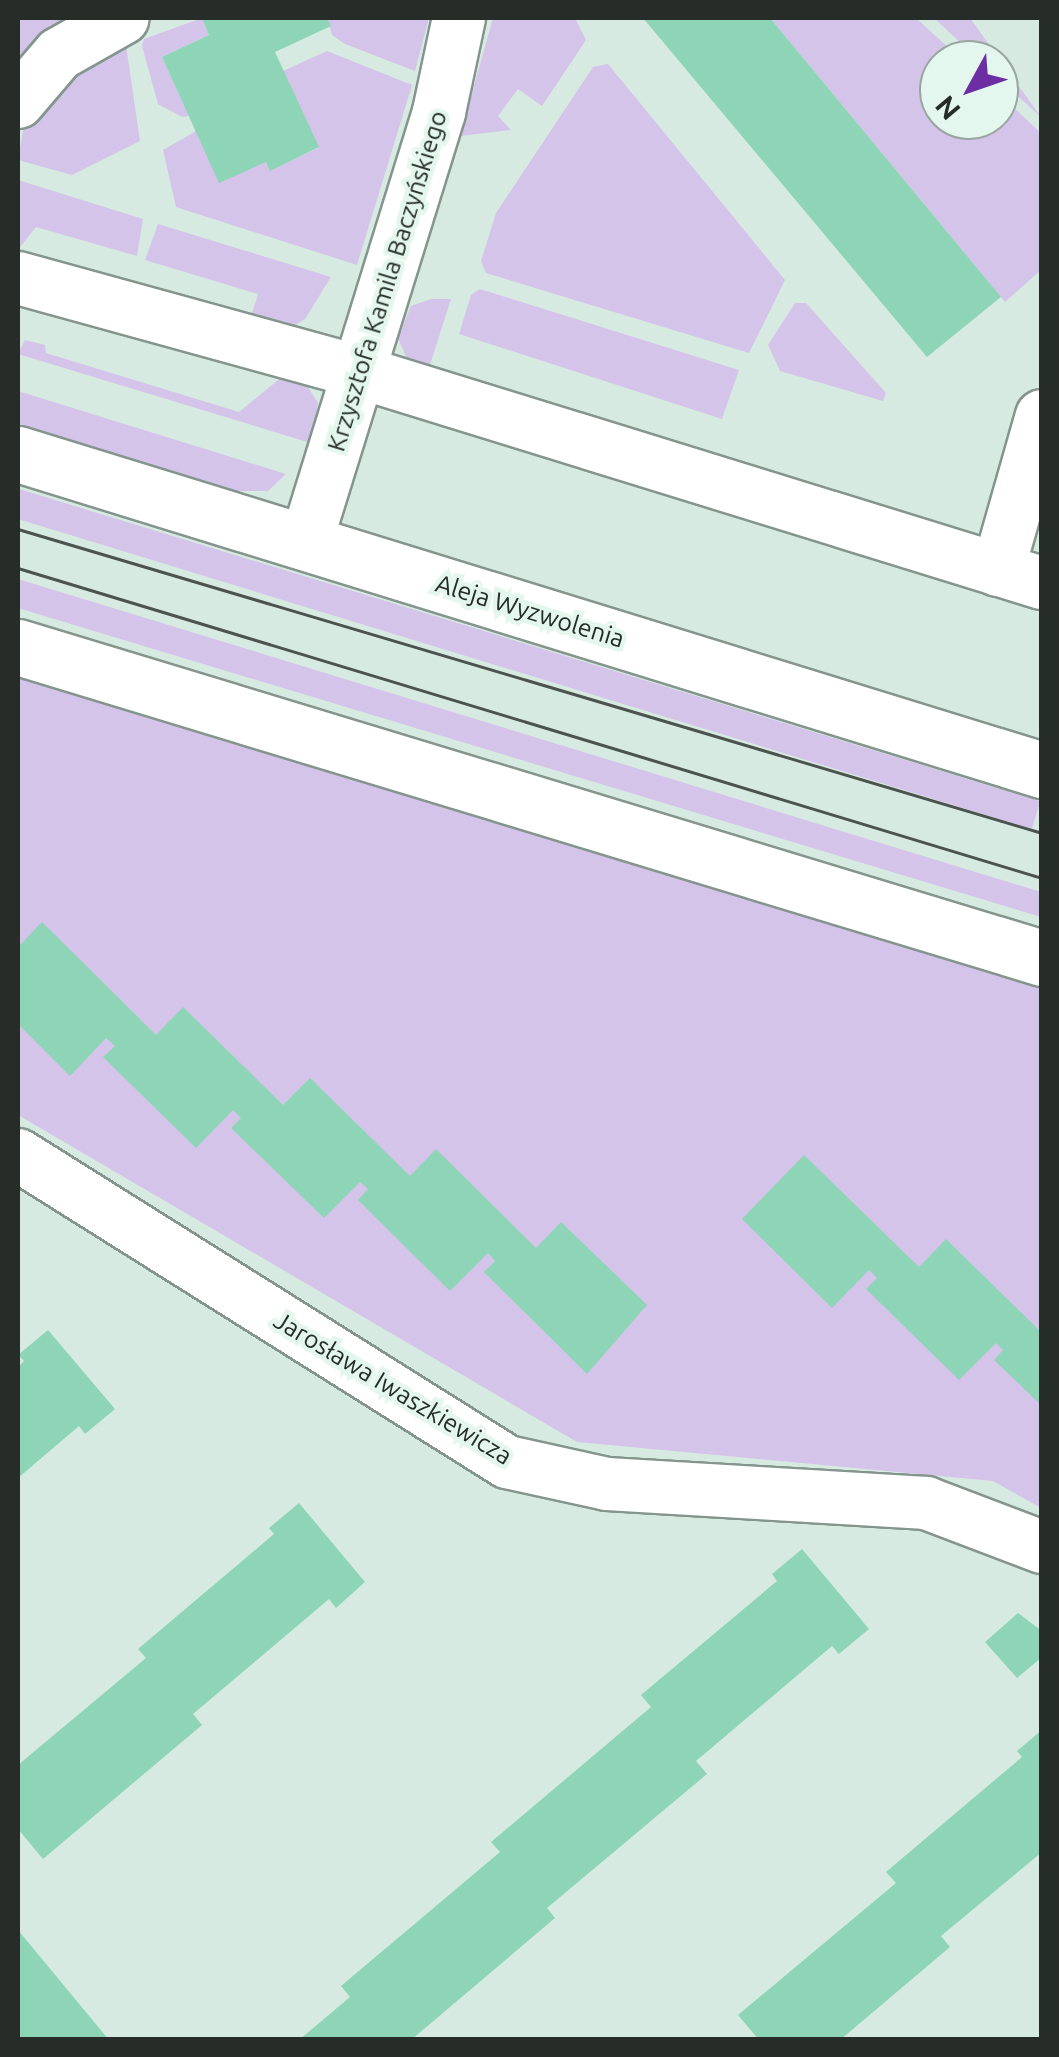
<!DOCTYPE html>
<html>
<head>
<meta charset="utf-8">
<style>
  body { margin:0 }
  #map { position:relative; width:1059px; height:2057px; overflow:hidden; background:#d7eae1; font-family:Ubuntu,sans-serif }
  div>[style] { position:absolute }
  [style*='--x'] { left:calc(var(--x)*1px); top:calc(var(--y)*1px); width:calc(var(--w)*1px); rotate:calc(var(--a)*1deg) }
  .green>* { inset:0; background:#d4c4e9; transform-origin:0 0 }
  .building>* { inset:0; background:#8dd5b6 }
  .roads { filter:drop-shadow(2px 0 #84958d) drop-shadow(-2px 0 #84958d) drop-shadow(0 2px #84958d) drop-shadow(0 -2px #84958d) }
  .minor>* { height:52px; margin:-26px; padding:0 26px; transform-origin:26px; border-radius:26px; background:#fff }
  .secondary>* { height:55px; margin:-27.5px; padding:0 27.5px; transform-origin:27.5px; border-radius:27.5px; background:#fff }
  .tram>* { height:2.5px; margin:-1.25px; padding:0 1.25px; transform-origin:1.25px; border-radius:1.25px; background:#4a534e }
  span { translate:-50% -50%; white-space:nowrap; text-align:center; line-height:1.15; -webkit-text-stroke:9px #e4f7ee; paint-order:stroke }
  .street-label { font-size:25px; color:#262d29 }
  .frame { position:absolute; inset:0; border:20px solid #262d29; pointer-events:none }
  .north { position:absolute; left:919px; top:40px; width:100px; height:100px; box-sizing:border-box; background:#e4f7ee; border:2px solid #98a69f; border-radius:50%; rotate:230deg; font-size:28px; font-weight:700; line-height:40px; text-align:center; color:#262d29 }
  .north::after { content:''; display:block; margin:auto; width:35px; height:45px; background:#6d2ea4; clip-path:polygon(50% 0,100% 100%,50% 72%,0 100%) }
</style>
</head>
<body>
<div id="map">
  <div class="green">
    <i style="clip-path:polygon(18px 18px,93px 18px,18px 79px)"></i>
    <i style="clip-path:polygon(202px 18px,209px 35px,162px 57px,189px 116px,182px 117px,158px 104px,142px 46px,144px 39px)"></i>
    <i style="clip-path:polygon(327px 18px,429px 18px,415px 71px,345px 44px,332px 35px)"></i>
    <i style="clip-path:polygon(493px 18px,575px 18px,586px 40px,542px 106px,518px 89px,498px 116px,511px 130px,460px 136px)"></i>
    <i style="clip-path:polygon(770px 18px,916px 18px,962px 60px,939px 60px,939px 120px,999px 120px,999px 94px,1041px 133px,1041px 270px,1005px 302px)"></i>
    <i style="clip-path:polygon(934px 18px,970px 18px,1041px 117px,999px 79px,999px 60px,979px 60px)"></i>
    <i style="clip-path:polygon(126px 45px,140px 141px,72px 175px,18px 160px,25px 120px,56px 85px)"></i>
    <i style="clip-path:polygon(327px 51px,412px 85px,357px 265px,176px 207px,163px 150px,196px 131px,266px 162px,271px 170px,318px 148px,283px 71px)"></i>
    <i style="clip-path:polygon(608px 64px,785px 280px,749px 353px,486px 273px,481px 261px,496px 213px,593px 67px)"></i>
    <i style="clip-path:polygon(18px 180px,143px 219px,137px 256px,36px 227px,18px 250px)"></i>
    <i style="clip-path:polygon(158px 224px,331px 277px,305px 319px,286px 331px,251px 316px,258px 294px,145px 260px)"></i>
    <i style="clip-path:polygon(480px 289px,739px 370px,722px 419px,459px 334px,471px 295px)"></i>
    <i style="clip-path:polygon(431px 299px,451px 299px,428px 371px,406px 357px,398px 338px,411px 306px)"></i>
    <i style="clip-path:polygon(795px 303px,806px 303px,886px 393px,883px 401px,780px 371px,768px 345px)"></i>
    <i style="clip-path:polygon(25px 340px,45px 345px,46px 353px,239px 412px,283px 376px,306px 384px,318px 403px,314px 444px,18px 354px)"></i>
    <i style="clip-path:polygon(18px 391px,286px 474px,268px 491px,231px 491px,18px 425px)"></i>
    <i style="left:19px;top:489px;width:1068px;height:29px;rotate:17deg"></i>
    <i style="clip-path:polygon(18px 579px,1041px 892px,1041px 917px,18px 608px)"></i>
    <i style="clip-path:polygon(18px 674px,1041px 987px,1041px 1508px,993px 1481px,577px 1442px,18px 1115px)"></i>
  </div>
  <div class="building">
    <i style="clip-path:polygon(202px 18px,327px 18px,331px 26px,275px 52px,319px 147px,270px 171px,266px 162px,219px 183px,162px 57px,209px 35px)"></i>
    <i style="clip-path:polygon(643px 18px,770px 18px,1001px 297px,927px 357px)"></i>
    <i style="clip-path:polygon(42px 922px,156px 1035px,183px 1007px,283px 1105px,310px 1078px,410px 1176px,436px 1149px,536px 1248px,561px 1222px,647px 1305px,587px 1374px,484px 1272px,495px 1261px,488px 1253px,450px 1291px,358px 1200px,368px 1189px,360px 1182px,324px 1218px,231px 1128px,241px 1118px,233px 1110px,196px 1148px,103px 1057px,115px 1046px,106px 1038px,70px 1076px,18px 1024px,18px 947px)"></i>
    <i style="clip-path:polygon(804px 1155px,919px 1267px,946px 1239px,1042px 1333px,1042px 1406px,994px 1360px,1003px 1350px,996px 1343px,959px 1380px,866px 1289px,877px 1278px,869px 1270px,832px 1308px,742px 1219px)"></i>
    <i style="clip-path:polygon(48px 1330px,115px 1409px,85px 1434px,79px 1426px,18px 1478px,18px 1367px,24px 1361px,18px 1355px)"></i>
    <i style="clip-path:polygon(299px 1503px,365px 1582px,336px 1608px,329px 1599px,193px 1714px,202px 1725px,43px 1859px,18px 1829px,18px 1765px,146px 1658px,138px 1649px,274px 1534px,269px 1528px)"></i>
    <i style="clip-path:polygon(802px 1549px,869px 1629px,839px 1654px,832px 1646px,696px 1761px,707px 1774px,547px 1908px,555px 1918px,411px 2040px,299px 2040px,350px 1997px,341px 1986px,500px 1852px,491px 1842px,651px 1707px,641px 1695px,777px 1581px,772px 1574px)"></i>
    <i style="clip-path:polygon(1018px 1613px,1042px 1631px,1042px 1657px,1017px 1678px,985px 1642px)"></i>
    <i style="clip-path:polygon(1042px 1730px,1042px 1852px,941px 1936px,950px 1947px,840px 2040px,759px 2040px,738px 2015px,896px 1883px,886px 1872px,1022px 1757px,1017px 1751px)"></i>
    <i style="clip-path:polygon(18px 1930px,109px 2040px,18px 2040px)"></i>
  </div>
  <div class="roads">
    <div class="minor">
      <i style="--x:18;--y:102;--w:63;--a:-49.5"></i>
      <i style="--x:59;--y:54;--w:73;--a:-29.4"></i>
      <i style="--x:18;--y:278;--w:354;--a:15.4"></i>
      <i style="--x:359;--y:372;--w:715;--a:17.17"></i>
      <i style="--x:306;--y:542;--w:450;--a:-72.8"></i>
      <i style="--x:439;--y:112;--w:96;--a:-78"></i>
      <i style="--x:998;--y:570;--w:160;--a:-74.1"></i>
      <i style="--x:18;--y:1155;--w:577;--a:32.12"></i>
      <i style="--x:507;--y:1462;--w:102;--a:12.4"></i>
      <i style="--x:607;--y:1484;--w:320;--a:3.4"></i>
      <i style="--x:926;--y:1503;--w:124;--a:20.8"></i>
    </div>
    <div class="secondary">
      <i style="--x:18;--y:454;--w:1072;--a:17.15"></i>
      <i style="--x:18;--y:647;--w:1070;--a:16.89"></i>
    </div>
  </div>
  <div class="tram">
    <i style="--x:18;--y:529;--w:1068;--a:16.53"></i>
    <i style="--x:18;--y:568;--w:1070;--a:16.84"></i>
  </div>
  <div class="street-label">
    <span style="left:387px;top:281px;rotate:-73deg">Krzysztofa Kamila Baczyńskiego</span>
    <span style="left:530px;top:611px;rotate:17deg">Aleja Wyzwolenia</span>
    <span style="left:393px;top:1388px;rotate:31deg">Jarosława Iwaszkiewicza</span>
  </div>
  <div class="frame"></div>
  <div class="north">N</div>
</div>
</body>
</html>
